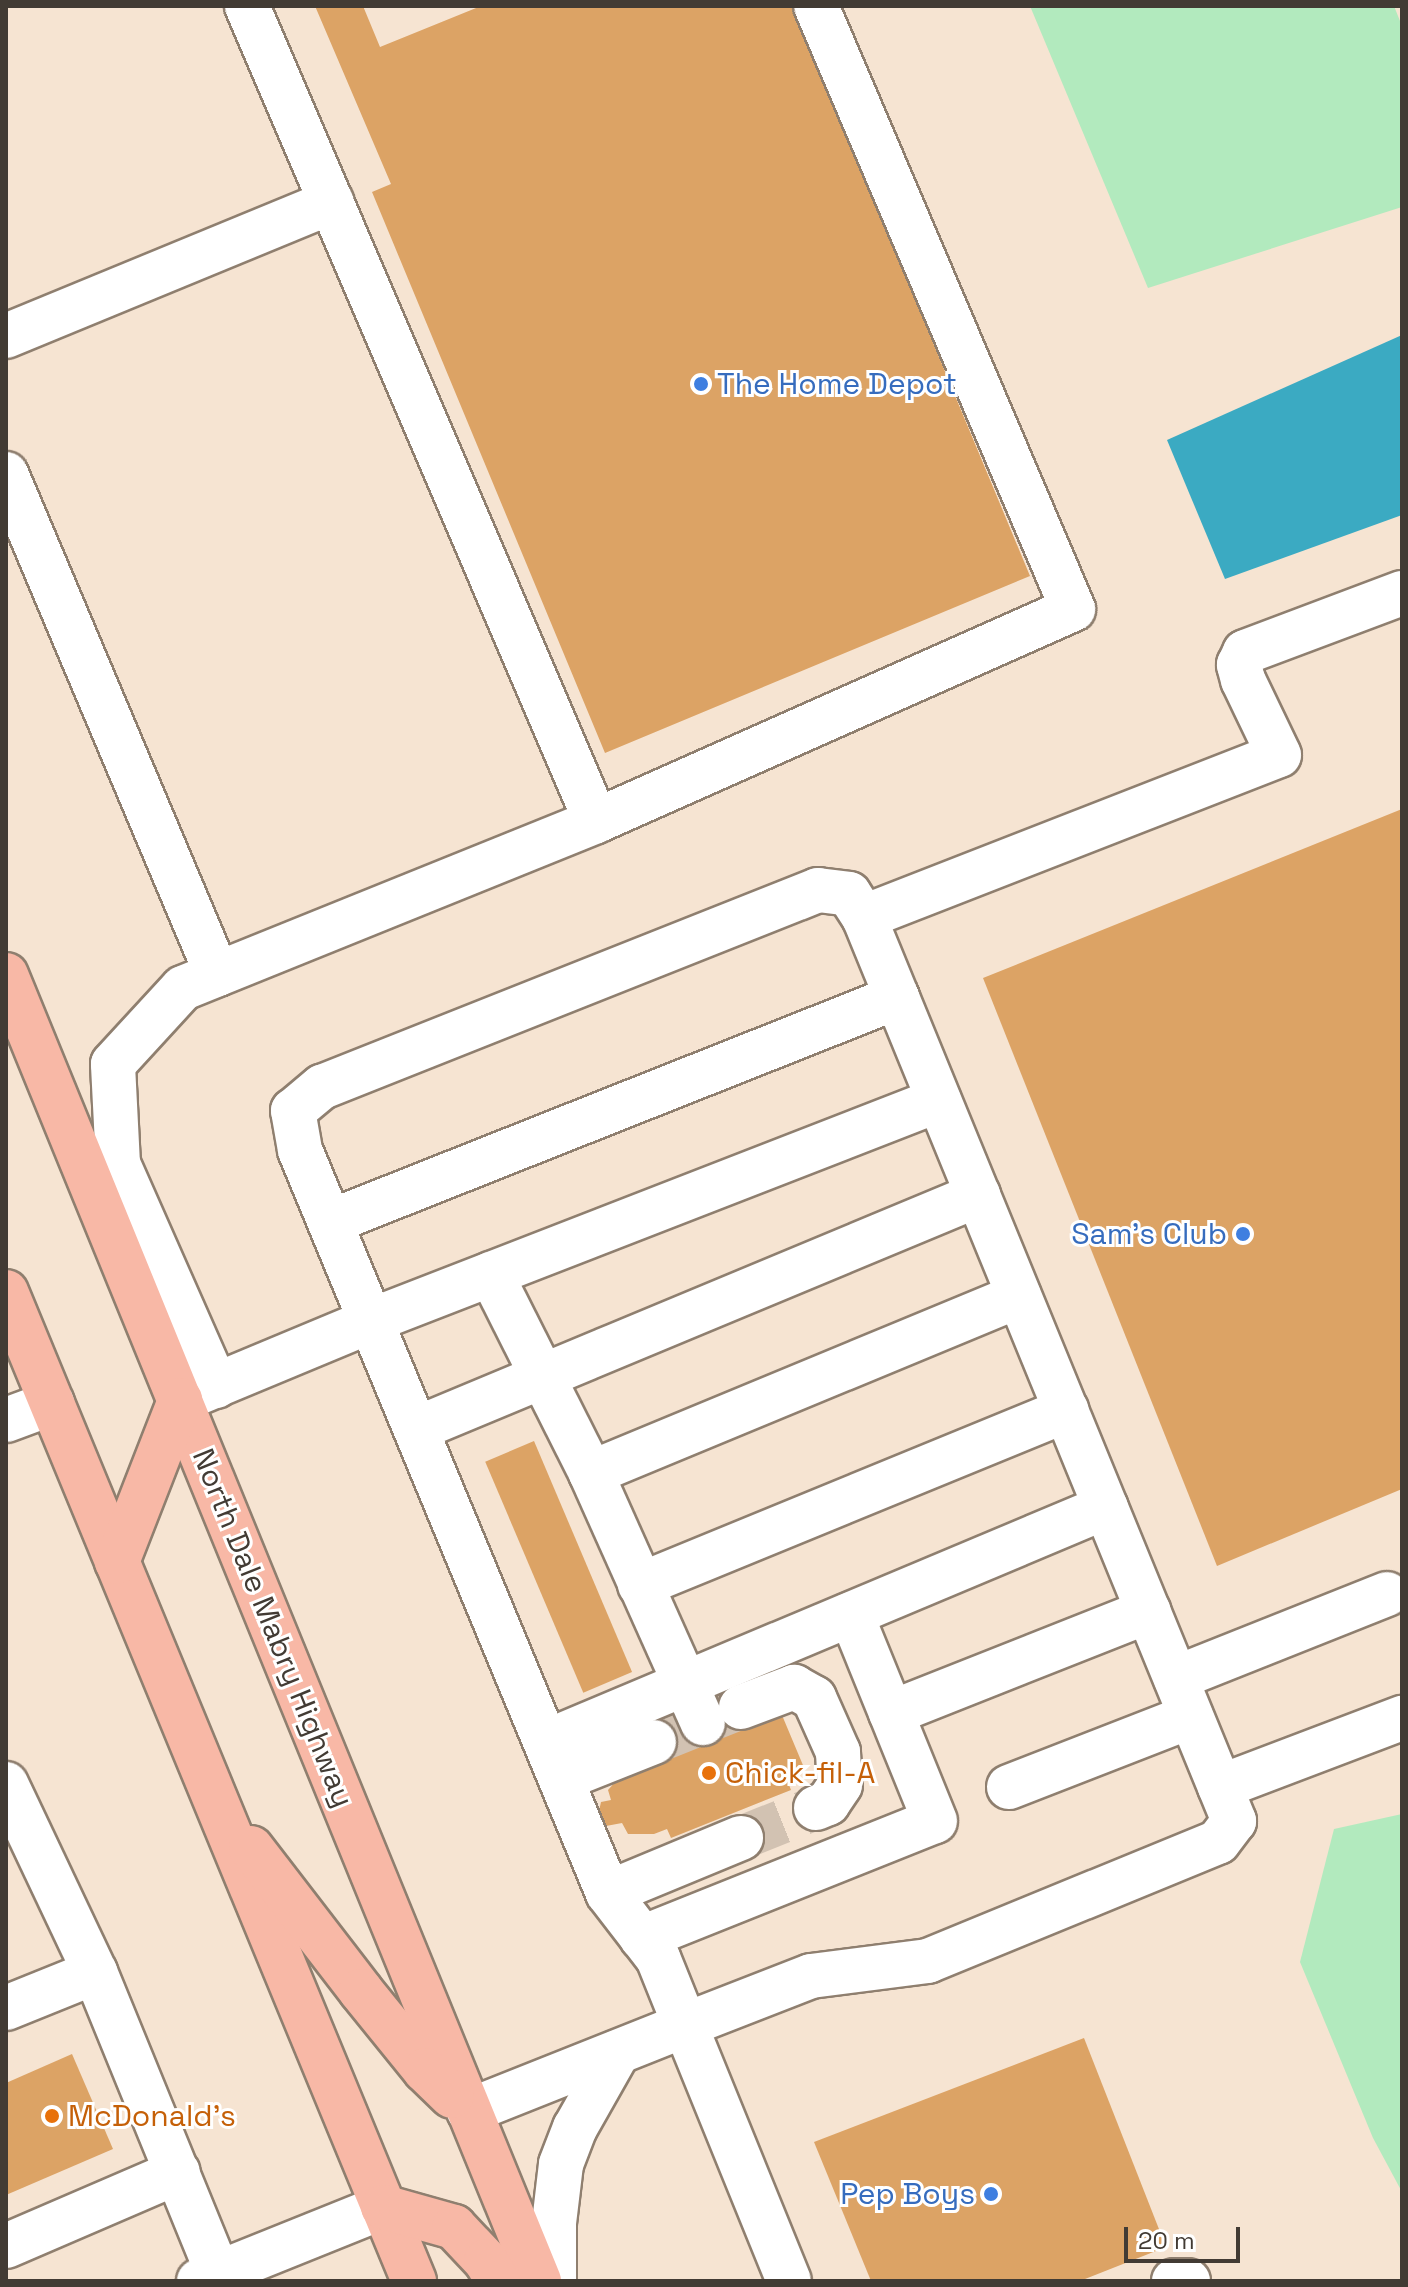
<!DOCTYPE html>
<html>
<head>
<meta charset="utf-8">
<style>
  body { margin:0 }
  #map { position:relative; width:1408px; height:2287px; overflow:hidden; background:#f6e4d2; font-family:"Space Grotesk",sans-serif }
  div>[style] { position:absolute }
  [style*='--x'] { left:calc(var(--x)*1px); top:calc(var(--y)*1px); width:calc(var(--w)*1px); rotate:calc(var(--a)*1deg) }
  .green>* { inset:0; background:#b2eabe }
  .water>* { inset:0; background:#3baac2 }
  .building>* { inset:0; background:#dca365; transform-origin:0 0 }
  .minor-tunnel>* { height:44px; margin-top:-22px; transform-origin:0; background:repeating-linear-gradient(90deg,#d2c2b2 0 44px,transparent 0 66px) }
  .roads { filter:drop-shadow(2px 0 #8f7f6f) drop-shadow(-2px 0 #8f7f6f) drop-shadow(0 2px #8f7f6f) drop-shadow(0 -2px #8f7f6f) }
  .minor>* { height:44px; margin:-22px; padding:0 22px; transform-origin:22px; border-radius:22px; background:#fff }
  .major>* { height:44px; margin:-22px; padding:0 22px; transform-origin:22px; border-radius:22px; background:#f8b8a6 }
  .dots>* { width:22px; height:22px; translate:-50% -50%; box-sizing:border-box; border:4px solid #fff; border-radius:50% }
  span { translate:-50% -50%; white-space:nowrap; text-align:center; line-height:1.15; -webkit-text-stroke:6px #fff; paint-order:stroke }
  .shop-label { font-size:30px; color:#366cbe }
  .left { translate:0 -50%; text-align:left }
  .right { translate:-100% -50%; text-align:right }
  .street-label { font-size:30px; color:#423b34 }
  .food-label { font-size:30px; color:#c56008 }
  .frame { position:absolute; inset:0; border:8px solid #423b34; pointer-events:none }
  .scale { position:absolute; left:1124px; top:2227px; width:116px; height:36px; box-sizing:border-box; border:4px solid #423b34; border-top:0; padding-left:10px; font-size:24px; line-height:28px; white-space:nowrap; color:#423b34; -webkit-text-stroke:6px #fff; paint-order:stroke }
</style>
</head>
<body>
<div id="map">
  <div class="green">
    <i style="clip-path:polygon(1030px 6px,1394px 6px,1402px 26px,1402px 207px,1148px 288px)"></i>
    <i style="clip-path:polygon(1402px 1814px,1402px 2192px,1373px 2138px,1300px 1962px,1334px 1829px)"></i>
  </div>
  <div class="water">
    <i style="clip-path:polygon(1402px 335px,1402px 515px,1225px 579px,1167px 440px)"></i>
  </div>
  <div class="building">
    <i style="clip-path:polygon(315px 6px,363px 6px,380px 47px,481px 6px,793px 6px,1030px 576px,605px 753px,372px 192px,391px 184px)"></i>
    <i style="clip-path:polygon(1402px 809px,1402px 1489px,1217px 1566px,983px 978px)"></i>
    <i style="left:534px;top:1441px;width:251px;height:53px;rotate:67deg"></i>
    <i style="clip-path:polygon(779px 1708px,805px 1770px,786px 1777px,791px 1790px,671px 1838px,667px 1829px,654px 1834px,628px 1834px,622px 1823px,606px 1826px,599px 1811px,601px 1802px,611px 1800px,608px 1790px,626px 1770px)"></i>
    <i style="clip-path:polygon(1084px 2038px,1166px 2247px,1080px 2281px,871px 2281px,814px 2142px)"></i>
    <i style="clip-path:polygon(72px 2054px,113px 2149px,6px 2195px,6px 2083px)"></i>
  </div>
  <div class="minor-tunnel">
    <i style="--x:654;--y:1742;--w:92;--a:-21.8"></i>
    <i style="--x:741;--y:1838;--w:81;--a:-21.8"></i>
  </div>
  <div class="roads">
    <div class="minor">
      <i style="--x:6;--y:336;--w:352;--a:-22.4"></i>
      <i style="--x:6;--y:474;--w:543;--a:67.12"></i>
      <i style="--x:596;--y:821;--w:522;--a:-23.96"></i>
      <i style="--x:1073;--y:609;--w:655;--a:-113.08"></i>
      <i style="--x:864;--y:917;--w:445;--a:-21.3"></i>
      <i style="--x:1279;--y:755;--w:83;--a:-115.6"></i>
      <i style="--x:1243;--y:680;--w:16;--a:-105"></i>
      <i style="--x:1239;--y:665;--w:14;--a:-65"></i>
      <i style="--x:1245;--y:652;--w:168;--a:-20.6"></i>
      <i style="--x:330;--y:1222;--w:610;--a:-21.64"></i>
      <i style="--x:491;--y:1274;--w:223;--a:63.3"></i>
      <i style="--x:591;--y:1473;--w:274;--a:65.9"></i>
      <i style="--x:216;--y:1386;--w:243;--a:-113.8"></i>
      <i style="--x:118;--y:1164;--w:100;--a:-92.9"></i>
      <i style="--x:113;--y:1064;--w:103;--a:-47.4"></i>
      <i style="--x:183;--y:988;--w:445;--a:-22"></i>
      <i style="--x:596;--y:821;--w:887;--a:-113.18"></i>
      <i style="--x:190;--y:1396;--w:195;--a:-22.6"></i>
      <i style="--x:370;--y:1321;--w:610;--a:-21.23"></i>
      <i style="--x:6;--y:1420;--w:49;--a:-20.3"></i>
      <i style="--x:416;--y:1429;--w:609;--a:-22.61"></i>
      <i style="--x:591;--y:1473;--w:463;--a:-22.5"></i>
      <i style="--x:640;--y:1585;--w:461;--a:-22.3"></i>
      <i style="--x:1176;--y:1678;--w:227;--a:-21.7"></i>
      <i style="--x:741;--y:1707;--w:57;--a:-20.7"></i>
      <i style="--x:794;--y:1687;--w:23;--a:29"></i>
      <i style="--x:814;--y:1698;--w:59;--a:66"></i>
      <i style="--x:838;--y:1752;--w:33;--a:87"></i>
      <i style="--x:840;--y:1785;--w:22;--a:124"></i>
      <i style="--x:828;--y:1803;--w:13;--a:157"></i>
      <i style="--x:891;--y:1713;--w:277;--a:-21.6"></i>
      <i style="--x:546;--y:1742;--w:607;--a:-22.77"></i>
      <i style="--x:561;--y:1779;--w:100;--a:-21.7"></i>
      <i style="--x:6;--y:1784;--w:208;--a:64.7"></i>
      <i style="--x:95;--y:1972;--w:334;--a:67.8"></i>
      <i style="--x:1009;--y:1787;--w:195;--a:-21.3"></i>
      <i style="--x:1220;--y:1787;--w:195;--a:-20.8"></i>
      <i style="--x:608;--y:1893;--w:144;--a:-22.5"></i>
      <i style="--x:642;--y:1938;--w:315;--a:-21.8"></i>
      <i style="--x:935;--y:1821;--w:223;--a:-112.1"></i>
      <i style="--x:6;--y:2008;--w:96;--a:-22"></i>
      <i style="--x:469;--y:2111;--w:232;--a:-21.7"></i>
      <i style="--x:685;--y:2025;--w:72;--a:-111.9"></i>
      <i style="--x:658;--y:1958;--w:82;--a:-127.6"></i>
      <i style="--x:608;--y:1893;--w:804;--a:-112.52"></i>
      <i style="--x:300;--y:1150;--w:40;--a:-100"></i>
      <i style="--x:293;--y:1111;--w:38;--a:-40"></i>
      <i style="--x:322;--y:1087;--w:534;--a:-21.66"></i>
      <i style="--x:818;--y:890;--w:31;--a:7"></i>
      <i style="--x:849;--y:894;--w:27;--a:57"></i>
      <i style="--x:864;--y:917;--w:977;--a:67.74"></i>
      <i style="--x:1234;--y:1821;--w:26;--a:127"></i>
      <i style="--x:1218;--y:1842;--w:313;--a:157.7"></i>
      <i style="--x:928;--y:1961;--w:118;--a:172.7"></i>
      <i style="--x:811;--y:1976;--w:135;--a:158.7"></i>
      <i style="--x:685;--y:2025;--w:276;--a:67.9"></i>
      <i style="--x:6;--y:2246;--w:187;--a:-23.3"></i>
      <i style="--x:199;--y:2281;--w:198;--a:-21.9"></i>
      <i style="--x:554;--y:2281;--w:58;--a:-90"></i>
      <i style="--x:554;--y:2223;--w:59;--a:-83.2"></i>
      <i style="--x:561;--y:2164;--w:39;--a:-69"></i>
      <i style="--x:575;--y:2128;--w:87;--a:-60.5"></i>
      <i style="--x:1174;--y:2281;--w:14;--a:0"></i>
    </div>
    <div class="major">
      <i style="--x:6;--y:975;--w:1411;--a:67.8"></i>
      <i style="--x:6;--y:1292;--w:1070;--a:67.58"></i>
      <i style="--x:117;--y:1562;--w:174;--a:-68.7"></i>
      <i style="--x:251;--y:1848;--w:180;--a:52.4"></i>
      <i style="--x:361;--y:1991;--w:102;--a:51"></i>
      <i style="--x:425;--y:2070;--w:37;--a:44"></i>
      <i style="--x:383;--y:2207;--w:74;--a:15.7"></i>
      <i style="--x:454;--y:2227;--w:47;--a:46.7"></i>
      <i style="--x:486;--y:2261;--w:23;--a:59"></i>
    </div>
  </div>
  <div class="dots">
    <i style="left:701px;top:384px;background:#3f7fe0"></i>
    <i style="left:1243px;top:1234px;background:#3f7fe0"></i>
    <i style="left:709px;top:1773px;background:#e8710a"></i>
    <i style="left:52px;top:2116px;background:#e8710a"></i>
    <i style="left:991px;top:2194px;background:#3f7fe0"></i>
  </div>
  <div class="shop-label">
    <span class="left" style="left:717px;top:384px">The Home Depot</span>
    <span class="right" style="left:1227px;top:1234px">Sam's Club</span>
    <span class="right" style="left:975px;top:2194px">Pep Boys</span>
  </div>
  <div class="street-label">
    <span style="left:273px;top:1628px;rotate:68deg">North Dale Mabry Highway</span>
  </div>
  <div class="food-label">
    <span class="left" style="left:725px;top:1773px">Chick-fil-A</span>
    <span class="left" style="left:68px;top:2116px">McDonald's</span>
  </div>
  <div class="frame"></div>
  <div class="scale">20 m</div>
</div>
</body>
</html>
